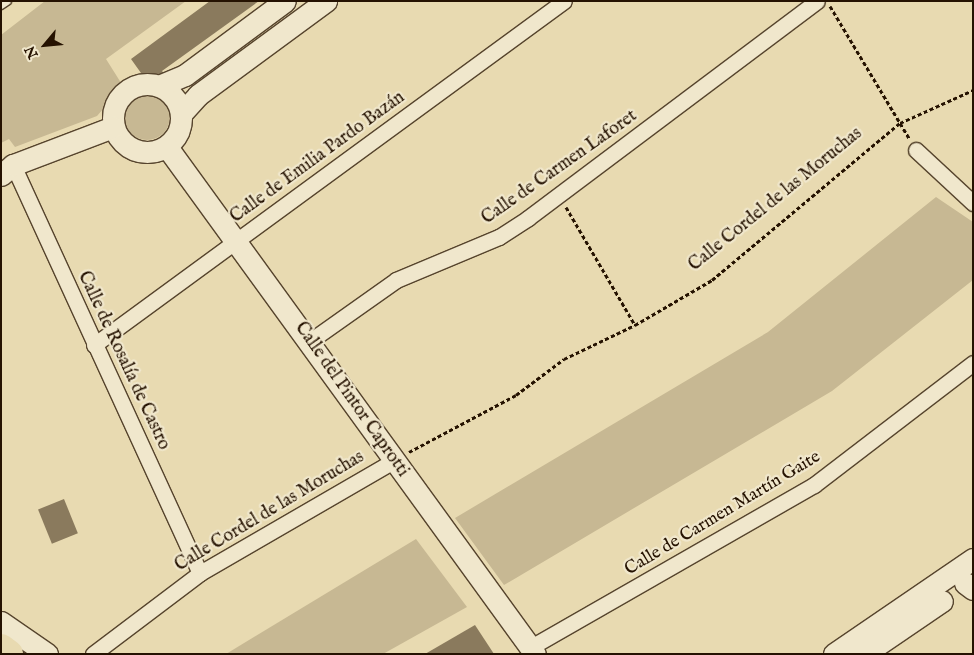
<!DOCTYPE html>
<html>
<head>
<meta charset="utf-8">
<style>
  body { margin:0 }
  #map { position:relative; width:974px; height:655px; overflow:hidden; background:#e8dab1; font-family:"IM FELL English",serif }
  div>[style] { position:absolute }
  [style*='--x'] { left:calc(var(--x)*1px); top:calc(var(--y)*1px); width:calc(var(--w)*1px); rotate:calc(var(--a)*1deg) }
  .green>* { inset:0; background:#c7b893 }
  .round { border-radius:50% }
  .building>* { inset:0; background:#8a7a5d; transform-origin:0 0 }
  .path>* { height:3px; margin-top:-1.5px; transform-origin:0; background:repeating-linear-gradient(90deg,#251201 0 4px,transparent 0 6.5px) }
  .roads { filter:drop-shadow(1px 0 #56442d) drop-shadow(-1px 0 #56442d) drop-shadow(0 1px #56442d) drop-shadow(0 -1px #56442d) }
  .lane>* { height:8px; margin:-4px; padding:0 4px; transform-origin:4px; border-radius:4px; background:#f0e7cc }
  .street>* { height:15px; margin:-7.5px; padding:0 7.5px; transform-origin:7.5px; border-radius:7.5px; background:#f0e7cc }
  .secondary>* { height:21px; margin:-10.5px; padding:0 10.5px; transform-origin:10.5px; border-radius:10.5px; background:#f0e7cc }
  .secondary>.ring { margin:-10.5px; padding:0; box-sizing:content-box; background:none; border:21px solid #f0e7cc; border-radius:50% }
  .highway>* { height:28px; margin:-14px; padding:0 14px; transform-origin:14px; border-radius:14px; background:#e8dab1 }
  span { translate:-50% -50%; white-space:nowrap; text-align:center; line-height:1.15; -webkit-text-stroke:4.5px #f0e7cc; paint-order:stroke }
  .street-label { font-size:18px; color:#251201 }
  .frame { position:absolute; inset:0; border:2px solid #251201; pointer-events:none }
  .north { position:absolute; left:20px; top:20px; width:50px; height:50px; -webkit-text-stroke:4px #f0e7cc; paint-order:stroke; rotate:242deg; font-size:14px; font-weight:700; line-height:20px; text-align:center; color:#251201 }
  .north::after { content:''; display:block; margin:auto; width:18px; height:22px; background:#251201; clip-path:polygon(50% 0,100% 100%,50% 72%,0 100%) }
</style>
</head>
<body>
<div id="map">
  <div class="green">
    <i style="clip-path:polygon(45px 1px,186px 1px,106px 59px,123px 86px,97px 116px,15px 147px,9px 139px,1px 143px,1px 35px)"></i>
    <i class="round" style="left:124px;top:94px;width:46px;height:46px"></i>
    <i style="clip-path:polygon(936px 197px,973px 222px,973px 280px,832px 391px,504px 585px,455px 518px,768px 332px)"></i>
    <i style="clip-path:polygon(416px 539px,467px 607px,383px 654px,226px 654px)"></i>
  </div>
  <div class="building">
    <i style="clip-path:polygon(210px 1px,259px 1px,162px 71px,165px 75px,141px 73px,131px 59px)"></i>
    <i style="left:64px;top:499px;width:37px;height:28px;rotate:68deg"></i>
    <i style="clip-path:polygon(475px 625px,494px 654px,425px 654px)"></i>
  </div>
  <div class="path">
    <i style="--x:830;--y:6;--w:154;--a:59.1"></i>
    <i style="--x:566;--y:207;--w:137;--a:59.7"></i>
    <i style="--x:409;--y:452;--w:121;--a:-28"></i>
    <i style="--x:516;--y:395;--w:60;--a:-36.9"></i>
    <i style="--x:564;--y:359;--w:79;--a:-25.6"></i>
    <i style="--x:635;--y:325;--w:89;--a:-30.3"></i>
    <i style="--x:712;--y:280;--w:245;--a:-39.9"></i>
    <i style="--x:900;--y:123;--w:80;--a:-24.3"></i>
  </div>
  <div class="roads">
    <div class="lane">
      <i style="--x:1;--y:5;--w:7;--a:-34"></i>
    </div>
    <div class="street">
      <i style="--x:916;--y:150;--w:78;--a:42.9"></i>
      <i style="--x:13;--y:165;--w:449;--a:65.4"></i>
      <i style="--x:310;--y:341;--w:105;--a:-35.3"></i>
      <i style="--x:396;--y:280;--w:112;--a:-22.7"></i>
      <i style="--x:499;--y:237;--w:35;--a:-33"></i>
      <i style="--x:528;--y:218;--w:361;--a:-36.9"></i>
      <i style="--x:94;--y:345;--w:582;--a:-36.2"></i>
      <i style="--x:531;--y:647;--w:326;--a:-29.8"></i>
      <i style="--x:814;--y:485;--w:200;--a:-37.5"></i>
      <i style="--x:93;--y:654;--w:134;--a:-37.1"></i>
      <i style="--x:200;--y:573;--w:223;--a:-30.1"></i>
    </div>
    <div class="secondary">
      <i class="ring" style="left:113px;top:84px;width:47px;height:47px"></i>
      <i style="--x:159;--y:86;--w:28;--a:-23"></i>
      <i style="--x:185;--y:75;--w:124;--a:-36.5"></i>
      <i style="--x:181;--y:114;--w:25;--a:-48"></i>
      <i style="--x:198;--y:95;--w:159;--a:-36.3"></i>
      <i style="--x:167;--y:147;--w:626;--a:54.03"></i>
      <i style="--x:1;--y:175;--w:16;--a:-40"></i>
      <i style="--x:13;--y:165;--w:107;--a:-20.8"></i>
      <i style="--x:965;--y:583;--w:10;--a:37"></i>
      <i style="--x:1;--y:622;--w:56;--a:34.8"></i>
      <i style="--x:834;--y:654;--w:168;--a:-34.4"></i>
      <i style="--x:864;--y:654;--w:94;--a:-34.2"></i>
    </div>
    <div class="highway">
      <i style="--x:1;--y:648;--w:10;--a:37"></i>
    </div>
  </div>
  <div class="street-label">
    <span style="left:318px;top:158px;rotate:-36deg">Calle de Emilia Pardo Bazán</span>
    <span style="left:560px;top:168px;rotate:-35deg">Calle de Carmen Laforet</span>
    <span style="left:776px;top:200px;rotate:-39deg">Calle Cordel de las Moruchas</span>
    <span style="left:123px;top:361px;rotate:65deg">Calle de Rosalía de Castro</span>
    <span style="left:351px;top:400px;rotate:55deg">Calle del Pintor Caprotti</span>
    <span style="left:270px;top:512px;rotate:-31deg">Calle Cordel de las Moruchas</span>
    <span style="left:723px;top:514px;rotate:-31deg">Calle de Carmen Martín Gaite</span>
  </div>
  <div class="frame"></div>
  <div class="north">N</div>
</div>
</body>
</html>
